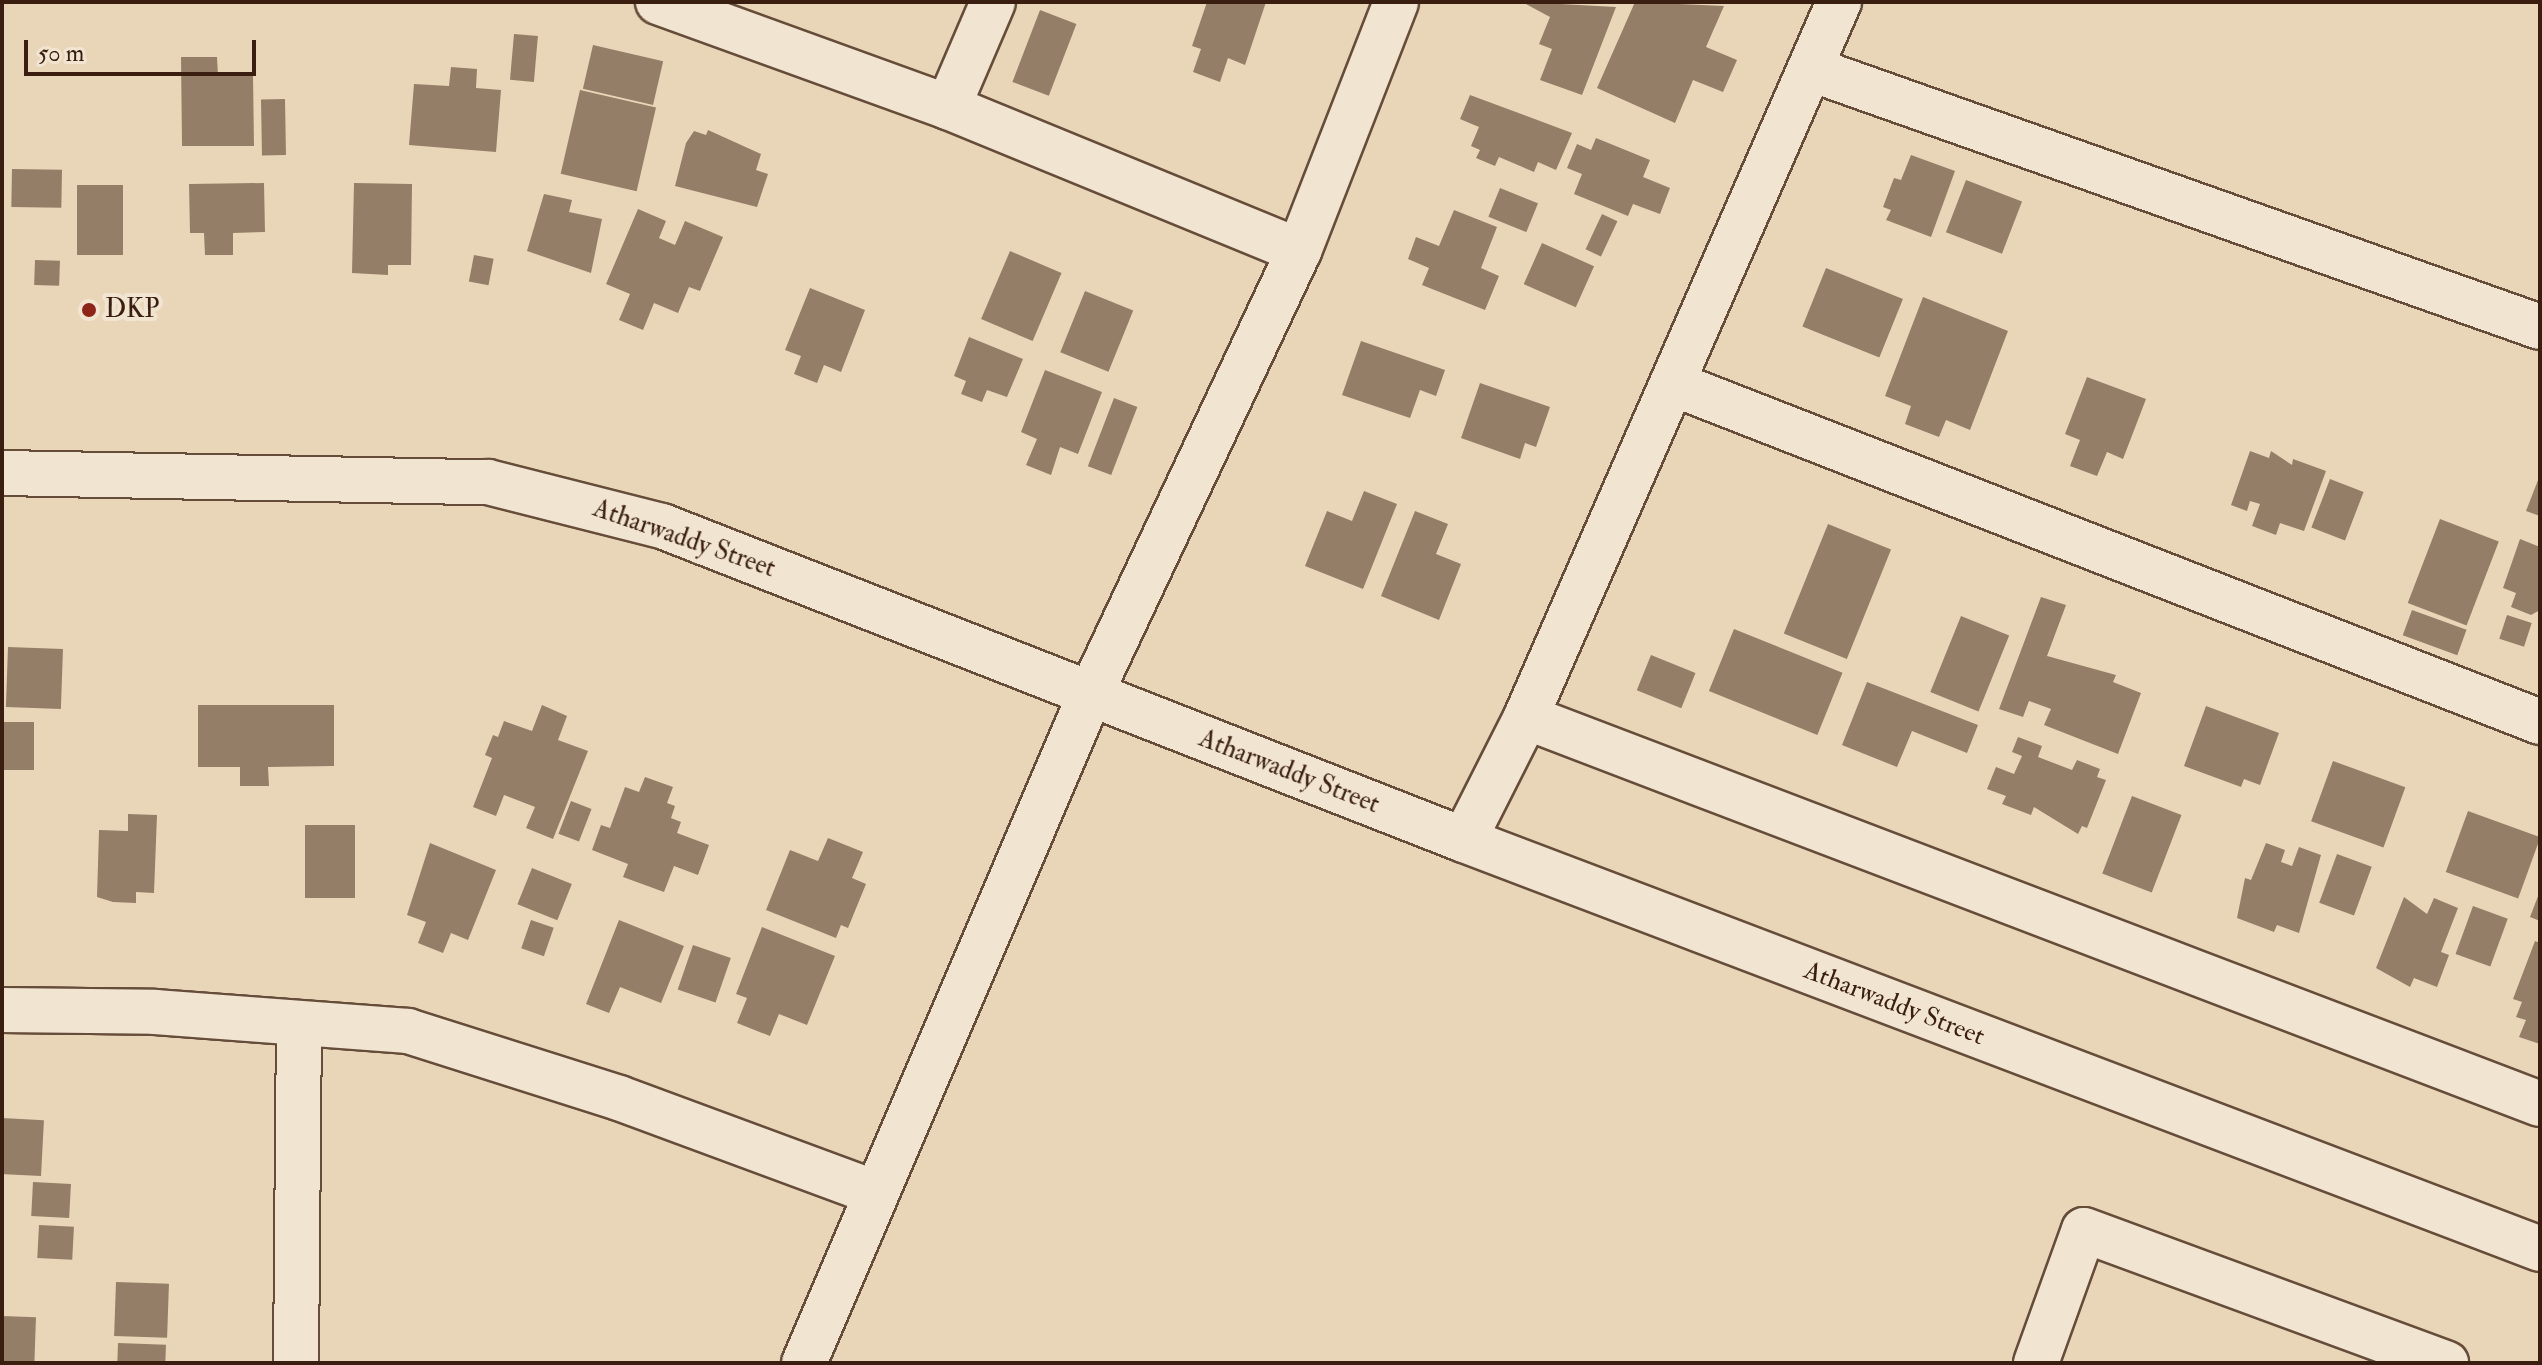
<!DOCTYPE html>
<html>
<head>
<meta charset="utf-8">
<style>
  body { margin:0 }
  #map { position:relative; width:2542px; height:1365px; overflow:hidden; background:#e9d6b8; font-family:"IM FELL Double Pica",serif }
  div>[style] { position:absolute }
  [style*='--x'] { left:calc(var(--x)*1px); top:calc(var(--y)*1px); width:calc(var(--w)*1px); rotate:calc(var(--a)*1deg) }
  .building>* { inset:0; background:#957e67; transform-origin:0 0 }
  .roads { filter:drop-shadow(2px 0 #664d3a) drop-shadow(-2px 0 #664d3a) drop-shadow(0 2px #664d3a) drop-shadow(0 -2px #664d3a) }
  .minor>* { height:44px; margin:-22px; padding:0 22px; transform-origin:22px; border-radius:22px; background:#f1e4d1 }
  .dots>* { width:22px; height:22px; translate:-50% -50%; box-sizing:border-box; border:4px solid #f1e4d1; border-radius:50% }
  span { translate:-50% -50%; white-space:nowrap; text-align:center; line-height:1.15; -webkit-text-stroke:8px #f1e4d1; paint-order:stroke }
  .poi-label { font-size:26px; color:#3a1f10 }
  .left { translate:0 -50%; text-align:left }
  .street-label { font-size:26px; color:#3a1f10 }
  .frame { position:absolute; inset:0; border:4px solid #3a1f10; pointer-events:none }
  .scale { position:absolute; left:24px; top:40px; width:232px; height:36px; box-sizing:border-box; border:4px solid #3a1f10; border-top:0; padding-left:10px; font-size:24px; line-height:28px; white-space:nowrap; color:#3a1f10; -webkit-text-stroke:6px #f1e4d1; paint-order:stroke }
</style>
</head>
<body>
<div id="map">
  <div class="building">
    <i style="clip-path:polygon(1207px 2px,1266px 2px,1245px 65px,1228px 58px,1220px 82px,1193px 72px,1201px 49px,1192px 46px)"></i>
    <i style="clip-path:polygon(1522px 2px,1616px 7px,1582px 95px,1540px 80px,1552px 49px,1539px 44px,1550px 17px)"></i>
    <i style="clip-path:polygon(1635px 2px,1724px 6px,1706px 47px,1737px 60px,1723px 92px,1693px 80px,1675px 123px,1597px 88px)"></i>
    <i style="left:1040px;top:10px;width:39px;height:77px;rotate:21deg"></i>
    <i style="left:514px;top:34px;width:24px;height:46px;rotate:5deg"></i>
    <i style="left:593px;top:45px;width:72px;height:45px;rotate:13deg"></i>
    <i style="clip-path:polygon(181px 57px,217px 57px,218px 75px,253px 75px,254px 146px,182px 146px)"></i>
    <i style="clip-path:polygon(451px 67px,477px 69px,476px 88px,501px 90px,496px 152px,409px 145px,414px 84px,449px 86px)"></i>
    <i style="left:580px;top:90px;width:78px;height:86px;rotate:13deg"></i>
    <i style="clip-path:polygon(1470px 95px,1572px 133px,1556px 170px,1538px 162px,1534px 172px,1499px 157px,1495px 166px,1476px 158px,1480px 150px,1471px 146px,1479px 127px,1460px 119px)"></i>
    <i style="left:285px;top:99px;width:56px;height:24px;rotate:89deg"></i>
    <i style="clip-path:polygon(708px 130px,761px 154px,756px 170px,768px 174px,757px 207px,675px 186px,686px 143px,694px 131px,706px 135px)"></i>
    <i style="clip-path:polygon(1596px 138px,1650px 160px,1643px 177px,1670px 188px,1660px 214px,1633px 204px,1628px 216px,1574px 194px,1582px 174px,1567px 168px,1577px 144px,1591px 150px)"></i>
    <i style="clip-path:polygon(1911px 155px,1955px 171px,1931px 237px,1886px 220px,1891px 210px,1883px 207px,1894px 178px,1901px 180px)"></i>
    <i style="left:12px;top:169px;width:50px;height:38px;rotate:1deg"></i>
    <i style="left:1966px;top:180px;width:60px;height:56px;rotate:21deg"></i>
    <i style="clip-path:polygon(264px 183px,265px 232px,233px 233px,233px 255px,205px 255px,204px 233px,190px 233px,189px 184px)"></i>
    <i style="clip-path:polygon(354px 183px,412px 184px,411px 265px,388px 265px,388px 275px,352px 273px)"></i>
    <i style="left:77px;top:185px;width:46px;height:70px"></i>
    <i style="left:1500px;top:188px;width:41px;height:31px;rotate:22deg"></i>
    <i style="clip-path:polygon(544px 194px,572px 200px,569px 212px,602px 219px,591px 273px,527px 251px)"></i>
    <i style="clip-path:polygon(638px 209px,666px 221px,659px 238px,675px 245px,685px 221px,723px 237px,700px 291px,689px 287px,678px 313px,654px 303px,643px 330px,619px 320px,630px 294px,606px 284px)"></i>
    <i style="clip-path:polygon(1454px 210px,1497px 227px,1481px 268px,1499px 276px,1485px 310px,1422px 285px,1429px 268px,1408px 259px,1416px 237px,1439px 246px)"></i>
    <i style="left:1602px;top:214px;width:17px;height:39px;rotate:25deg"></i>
    <i style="left:1542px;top:243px;width:57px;height:45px;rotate:24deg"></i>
    <i style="left:1010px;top:251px;width:56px;height:74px;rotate:23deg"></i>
    <i style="left:474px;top:255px;width:20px;height:27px;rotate:11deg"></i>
    <i style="left:35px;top:260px;width:25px;height:25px;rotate:2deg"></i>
    <i style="left:1826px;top:268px;width:83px;height:63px;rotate:22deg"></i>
    <i style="clip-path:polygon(810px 288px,865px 310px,841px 372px,824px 365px,817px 383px,794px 374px,801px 356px,785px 350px)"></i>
    <i style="left:1085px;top:291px;width:52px;height:66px;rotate:22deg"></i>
    <i style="clip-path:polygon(1923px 297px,2008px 331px,1970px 430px,1946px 420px,1939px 437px,1905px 424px,1911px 406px,1885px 396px)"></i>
    <i style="clip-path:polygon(969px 337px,1023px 359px,1007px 397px,987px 390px,982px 402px,961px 394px,966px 381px,954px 376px)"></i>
    <i style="clip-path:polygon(1361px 341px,1445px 370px,1436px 396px,1420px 390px,1410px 418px,1342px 395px)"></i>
    <i style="clip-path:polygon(1045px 370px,1102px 392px,1078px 454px,1060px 447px,1051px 475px,1026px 465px,1037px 439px,1021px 432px)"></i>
    <i style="clip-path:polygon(2087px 377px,2146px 399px,2123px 459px,2107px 452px,2097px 476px,2070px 466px,2080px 440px,2065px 434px)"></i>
    <i style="clip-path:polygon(1480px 383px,1550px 407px,1536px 447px,1525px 443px,1520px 459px,1461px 438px)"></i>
    <i style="left:1114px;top:398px;width:25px;height:73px;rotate:21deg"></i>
    <i style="clip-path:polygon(2250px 451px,2269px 458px,2271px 451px,2292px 465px,2293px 459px,2326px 471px,2304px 531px,2280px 523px,2276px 535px,2252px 526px,2260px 504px,2250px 501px,2247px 511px,2231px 505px)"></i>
    <i style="clip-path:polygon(2540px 475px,2540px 516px,2526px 511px)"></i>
    <i style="left:2330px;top:479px;width:36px;height:52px;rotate:21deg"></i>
    <i style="clip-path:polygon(1364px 491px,1397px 504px,1363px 589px,1305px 566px,1327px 511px,1352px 521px)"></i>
    <i style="clip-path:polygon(1415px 511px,1448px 524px,1436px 554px,1461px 564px,1439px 620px,1381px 596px)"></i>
    <i style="left:2440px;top:519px;width:63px;height:90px;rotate:21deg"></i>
    <i style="left:1828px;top:524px;width:68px;height:118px;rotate:22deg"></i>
    <i style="clip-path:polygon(2520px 539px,2540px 547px,2540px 610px,2531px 615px,2511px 607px,2516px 593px,2503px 588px)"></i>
    <i style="clip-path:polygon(2041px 597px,2066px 605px,2047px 656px,2116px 675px,2113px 682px,2141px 693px,2118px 754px,2044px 725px,2051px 709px,2029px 701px,2023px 717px,1999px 709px)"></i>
    <i style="left:2412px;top:610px;width:58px;height:27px;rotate:20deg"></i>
    <i style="left:2507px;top:615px;width:26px;height:25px;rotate:18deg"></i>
    <i style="left:1961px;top:616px;width:52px;height:82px;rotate:22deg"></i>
    <i style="left:1734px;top:629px;width:117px;height:67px;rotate:22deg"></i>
    <i style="left:8px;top:647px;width:55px;height:60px;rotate:2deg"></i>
    <i style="left:1651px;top:655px;width:48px;height:38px;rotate:22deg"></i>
    <i style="clip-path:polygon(1867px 682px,1978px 725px,1967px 753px,1912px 731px,1897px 767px,1842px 745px)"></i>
    <i style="clip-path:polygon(198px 705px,334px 705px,334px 766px,268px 767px,269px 786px,240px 786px,240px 767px,198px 767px)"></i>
    <i style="clip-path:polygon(542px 705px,567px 716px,558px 740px,588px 751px,553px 839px,526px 828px,535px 807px,504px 795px,496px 816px,473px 807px,492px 758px,485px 755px,493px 735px,498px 737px,504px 721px,532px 731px)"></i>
    <i style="clip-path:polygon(2206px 706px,2279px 733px,2260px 785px,2244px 779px,2241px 787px,2184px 766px)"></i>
    <i style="left:4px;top:722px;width:30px;height:48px"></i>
    <i style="clip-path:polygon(2018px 737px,2042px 746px,2038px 757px,2072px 770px,2077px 760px,2100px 769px,2097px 777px,2106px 780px,2087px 828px,2082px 826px,2078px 834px,2034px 807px,2031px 815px,2002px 804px,2006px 796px,1987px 789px,1996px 767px,2014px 774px,2022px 756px,2012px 752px)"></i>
    <i style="left:2333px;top:761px;width:77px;height:64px;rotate:20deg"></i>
    <i style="clip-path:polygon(645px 777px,673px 787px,667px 803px,675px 806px,671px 818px,681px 822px,677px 833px,709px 845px,698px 875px,674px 866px,664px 892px,623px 877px,628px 864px,592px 850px,601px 825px,610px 828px,625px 787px,639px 792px)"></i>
    <i style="left:2132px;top:796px;width:53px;height:83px;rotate:21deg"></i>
    <i style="left:571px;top:801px;width:22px;height:35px;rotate:21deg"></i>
    <i style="left:2468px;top:811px;width:77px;height:65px;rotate:20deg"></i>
    <i style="clip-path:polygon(128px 814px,157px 815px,154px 893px,136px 892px,136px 903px,113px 902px,97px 897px,99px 830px,128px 831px)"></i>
    <i style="left:305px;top:825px;width:50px;height:73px"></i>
    <i style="clip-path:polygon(828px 838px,863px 852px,852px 878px,866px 884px,848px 928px,841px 925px,836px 938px,766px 910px,790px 850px,818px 861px)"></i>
    <i style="clip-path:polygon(430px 843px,496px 870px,468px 940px,451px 933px,443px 953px,418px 943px,426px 922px,407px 915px)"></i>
    <i style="clip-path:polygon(2266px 843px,2285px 850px,2281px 862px,2292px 866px,2299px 847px,2321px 855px,2299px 933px,2277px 925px,2274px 932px,2237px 918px,2245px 878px,2251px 880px)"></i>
    <i style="left:2337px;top:854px;width:37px;height:52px;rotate:20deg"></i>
    <i style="left:532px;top:868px;width:43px;height:39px;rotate:22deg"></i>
    <i style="clip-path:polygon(2540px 891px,2540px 921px,2530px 917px)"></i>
    <i style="clip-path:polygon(2404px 897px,2427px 914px,2434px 898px,2458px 908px,2441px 952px,2449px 955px,2437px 987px,2414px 978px,2410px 987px,2376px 968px)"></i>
    <i style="left:2473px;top:906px;width:37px;height:51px;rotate:20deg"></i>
    <i style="left:531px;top:920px;width:24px;height:30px;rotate:19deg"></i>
    <i style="clip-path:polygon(619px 920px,684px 946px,661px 1003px,620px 987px,609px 1013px,586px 1004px)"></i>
    <i style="clip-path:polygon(762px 927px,835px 956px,807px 1025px,779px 1014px,770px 1036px,737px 1023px,747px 998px,736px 994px)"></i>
    <i style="clip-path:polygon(2535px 941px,2540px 943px,2540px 1044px,2519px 1037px,2526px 1020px,2516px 1017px,2522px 1002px,2513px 999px)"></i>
    <i style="left:693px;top:945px;width:40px;height:47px;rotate:19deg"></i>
    <i style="left:2px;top:1118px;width:42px;height:56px;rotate:3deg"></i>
    <i style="left:33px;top:1182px;width:38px;height:34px;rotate:3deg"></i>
    <i style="left:39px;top:1225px;width:35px;height:33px;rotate:3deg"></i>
    <i style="left:116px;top:1282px;width:53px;height:54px;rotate:2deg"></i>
    <i style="left:2px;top:1316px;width:34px;height:47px;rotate:2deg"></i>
    <i style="left:118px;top:1343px;width:48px;height:20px;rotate:2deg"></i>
  </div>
  <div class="roads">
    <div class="minor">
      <i style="--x:658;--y:2;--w:308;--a:19.9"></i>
      <i style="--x:948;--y:107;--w:379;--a:22.3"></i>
      <i style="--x:1811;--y:69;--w:773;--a:19.49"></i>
      <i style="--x:948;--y:107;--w:114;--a:-66.8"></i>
      <i style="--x:1674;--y:384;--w:930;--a:21.32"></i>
      <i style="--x:2;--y:473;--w:486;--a:1.1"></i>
      <i style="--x:488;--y:482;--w:179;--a:14.2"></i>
      <i style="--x:662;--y:526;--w:861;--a:21.38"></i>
      <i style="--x:1464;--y:840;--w:1151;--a:20.81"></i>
      <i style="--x:1526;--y:717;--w:1085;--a:20.89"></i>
      <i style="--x:1464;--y:840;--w:138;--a:-63.2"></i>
      <i style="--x:1526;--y:717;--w:781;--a:-66.36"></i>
      <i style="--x:2;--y:1010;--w:153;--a:0.7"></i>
      <i style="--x:155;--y:1012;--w:254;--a:4.3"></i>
      <i style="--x:408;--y:1031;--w:221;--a:17.6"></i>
      <i style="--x:619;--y:1098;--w:271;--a:20.3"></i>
      <i style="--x:296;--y:1363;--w:338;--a:-89.5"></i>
      <i style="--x:804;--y:1363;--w:727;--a:-66.82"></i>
      <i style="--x:1090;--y:695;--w:491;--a:-64.8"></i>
      <i style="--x:1299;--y:251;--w:267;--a:-68.7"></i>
      <i style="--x:2036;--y:1363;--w:141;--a:-70.2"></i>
      <i style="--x:2084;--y:1230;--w:386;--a:20.2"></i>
    </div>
  </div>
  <div class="dots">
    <i style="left:89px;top:310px;background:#8f2418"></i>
  </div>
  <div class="poi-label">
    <span class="left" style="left:105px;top:310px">DKP</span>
  </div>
  <div class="street-label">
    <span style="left:684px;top:539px;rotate:19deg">Atharwaddy Street</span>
    <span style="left:1289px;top:772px;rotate:21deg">Atharwaddy Street</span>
    <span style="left:1894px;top:1004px;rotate:21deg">Atharwaddy Street</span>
  </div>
  <div class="frame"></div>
  <div class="scale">50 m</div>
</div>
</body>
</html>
